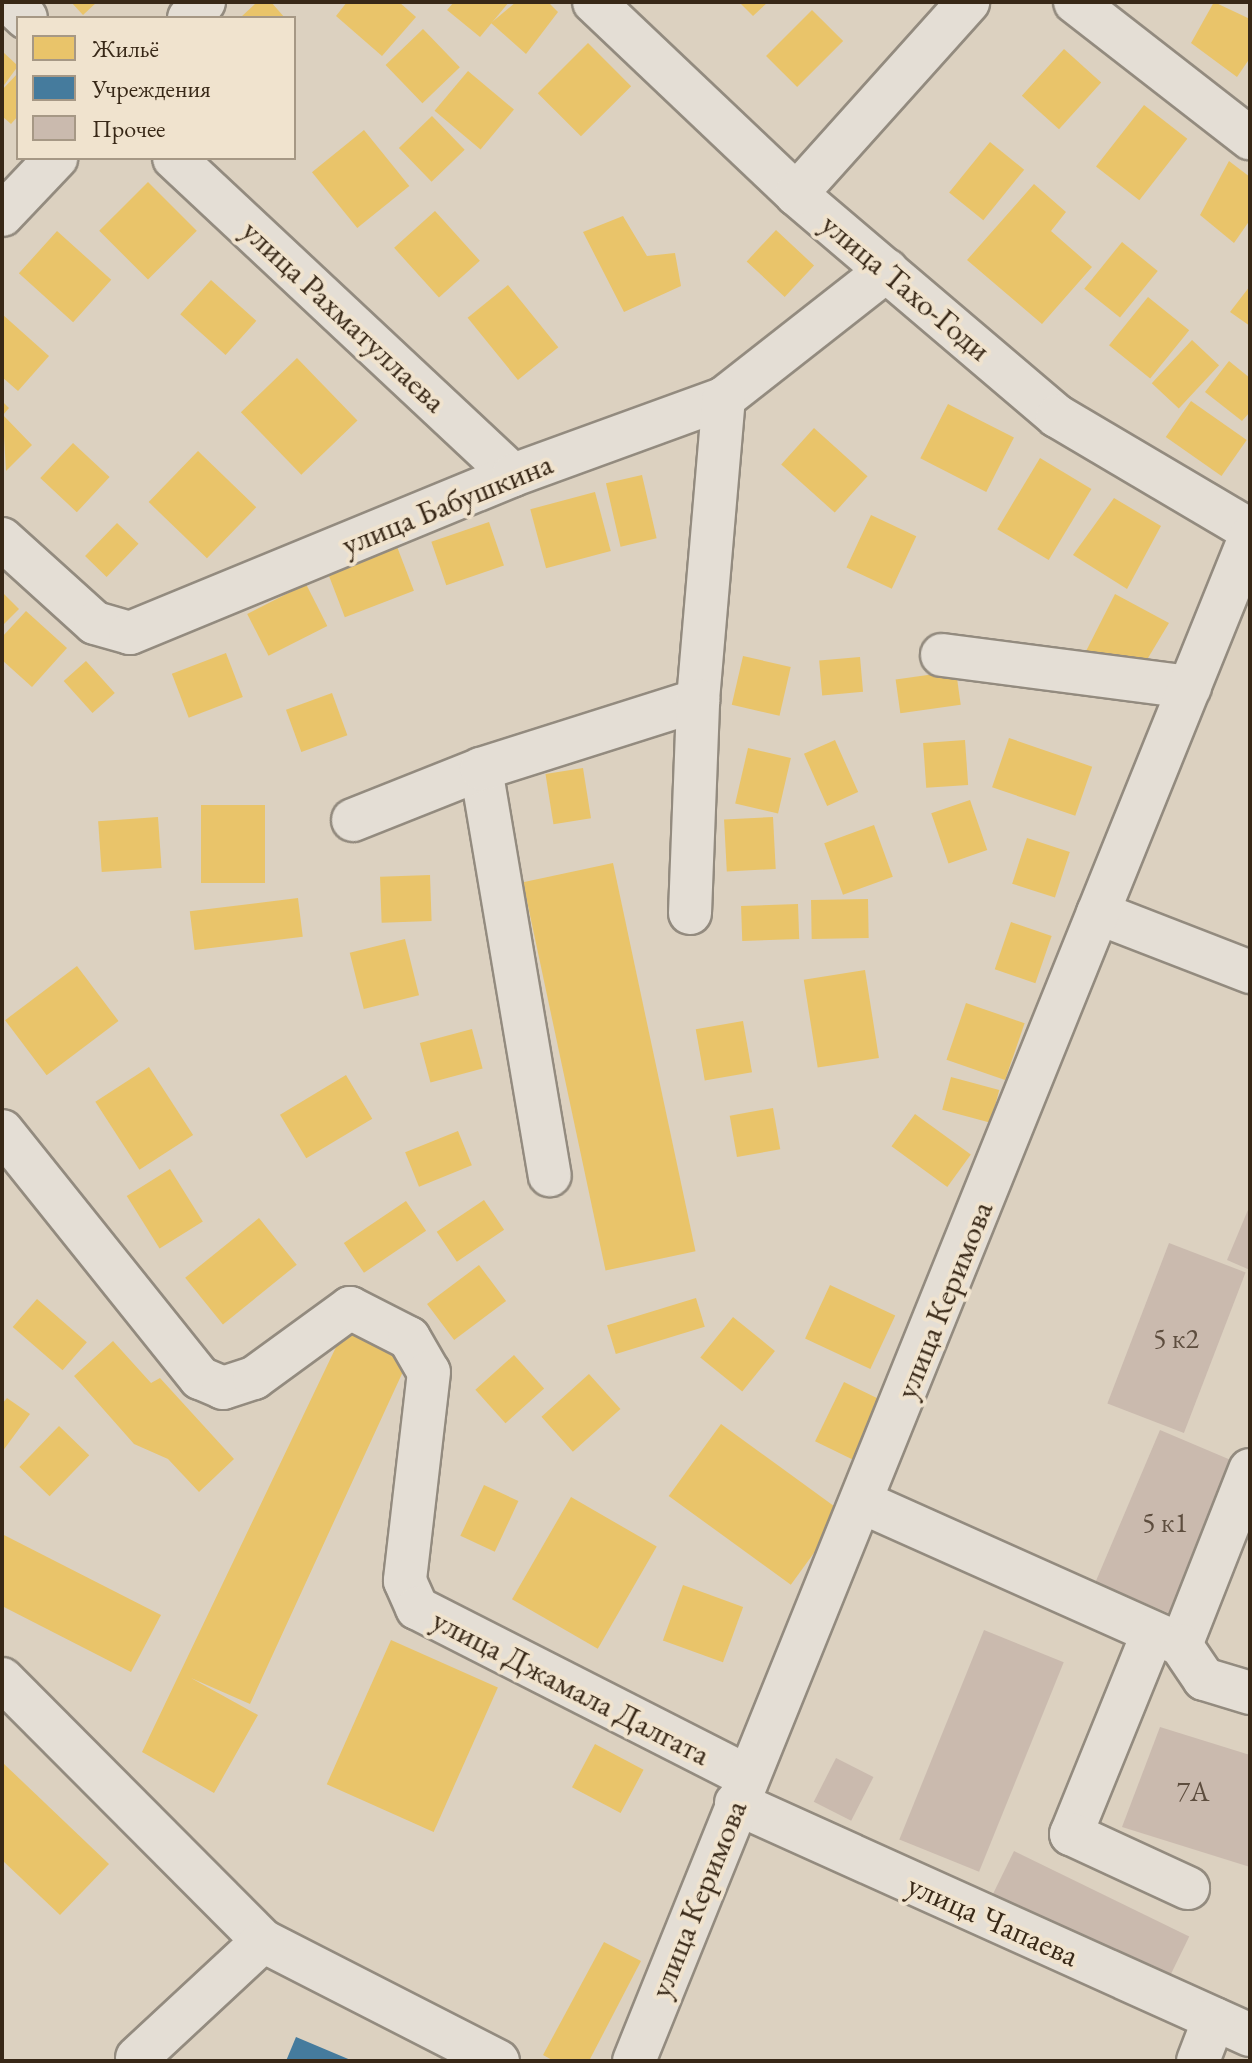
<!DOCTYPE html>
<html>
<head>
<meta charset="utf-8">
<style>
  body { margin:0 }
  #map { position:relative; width:1252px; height:2063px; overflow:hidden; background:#dcd1c0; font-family:"EB Garamond",serif }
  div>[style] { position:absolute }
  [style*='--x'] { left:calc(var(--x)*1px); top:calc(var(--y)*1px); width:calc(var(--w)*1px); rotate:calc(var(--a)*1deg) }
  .homes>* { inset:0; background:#e9c46a; transform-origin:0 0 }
  .public>* { inset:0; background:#457b9d }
  .building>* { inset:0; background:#cabaae; transform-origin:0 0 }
  .roads { filter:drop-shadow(2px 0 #938b7f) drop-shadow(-2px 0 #938b7f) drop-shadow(0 2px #938b7f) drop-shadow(0 -2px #938b7f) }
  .minor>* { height:42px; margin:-21px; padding:0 21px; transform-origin:21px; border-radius:21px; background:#e4ded5 }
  span { translate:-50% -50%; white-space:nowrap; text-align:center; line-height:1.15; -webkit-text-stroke:8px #f0e3ce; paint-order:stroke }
  .number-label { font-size:28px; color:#5d4d3e }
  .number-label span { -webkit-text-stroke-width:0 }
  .street-label { font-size:32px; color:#382817 }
  .frame { position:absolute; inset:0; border:4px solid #382817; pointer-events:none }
  .legend { position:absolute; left:16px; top:16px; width:280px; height:144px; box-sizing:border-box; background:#f0e3ce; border:2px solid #a69885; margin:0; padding:10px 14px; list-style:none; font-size:24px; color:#382817 }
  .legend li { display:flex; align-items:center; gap:16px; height:40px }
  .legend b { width:40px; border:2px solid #a69885 }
</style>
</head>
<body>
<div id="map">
  <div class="homes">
    <i style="clip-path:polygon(71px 2px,97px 2px,83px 15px)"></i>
    <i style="clip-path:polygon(257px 2px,271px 2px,285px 18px,240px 18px)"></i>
    <i style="clip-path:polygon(347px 2px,399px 2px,416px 17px,382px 56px,336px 16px)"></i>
    <i style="clip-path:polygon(454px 2px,509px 2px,480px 37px,447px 10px)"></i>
    <i style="clip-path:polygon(516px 2px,548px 2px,558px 12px,526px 54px,491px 23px)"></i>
    <i style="clip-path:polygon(739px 2px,768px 2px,753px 16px)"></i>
    <i style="clip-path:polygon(1214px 2px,1250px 19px,1250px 58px,1237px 77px,1191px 43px)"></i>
    <i style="left:812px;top:10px;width:44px;height:65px;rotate:45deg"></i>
    <i style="left:423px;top:29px;width:53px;height:52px;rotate:46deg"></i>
    <i style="left:588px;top:43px;width:61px;height:71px;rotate:45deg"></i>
    <i style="left:1064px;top:49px;width:50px;height:63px;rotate:42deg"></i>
    <i style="clip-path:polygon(2px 51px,18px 66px,2px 88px)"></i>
    <i style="left:468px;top:71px;width:60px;height:52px;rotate:40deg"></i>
    <i style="clip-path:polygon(18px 73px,18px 116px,11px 124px,2px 116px,2px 90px)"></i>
    <i style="left:1144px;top:105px;width:55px;height:78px;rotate:38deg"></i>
    <i style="left:432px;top:116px;width:47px;height:46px;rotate:46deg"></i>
    <i style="left:364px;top:130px;width:72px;height:67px;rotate:51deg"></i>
    <i style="left:990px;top:142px;width:44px;height:65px;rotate:39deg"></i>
    <i style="clip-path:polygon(1229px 161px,1250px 177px,1250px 220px,1234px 243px,1200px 215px)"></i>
    <i style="left:148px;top:182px;width:69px;height:69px;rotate:45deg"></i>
    <i style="clip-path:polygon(1034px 184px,1066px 212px,1051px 231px,1092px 267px,1042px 324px,967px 260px)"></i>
    <i style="left:435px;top:211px;width:67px;height:55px;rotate:48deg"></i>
    <i style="clip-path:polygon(623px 216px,647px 256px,675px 253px,681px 286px,624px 312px,583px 232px)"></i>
    <i style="left:776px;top:230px;width:52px;height:43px;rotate:43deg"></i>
    <i style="left:57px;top:231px;width:73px;height:57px;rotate:42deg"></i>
    <i style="left:1122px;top:242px;width:46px;height:60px;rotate:39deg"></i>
    <i style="left:211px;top:280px;width:61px;height:46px;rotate:42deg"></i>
    <i style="left:508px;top:285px;width:80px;height:52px;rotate:51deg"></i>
    <i style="clip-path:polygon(1250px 286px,1250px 326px,1230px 312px)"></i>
    <i style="left:1148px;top:297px;width:53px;height:62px;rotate:39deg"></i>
    <i style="clip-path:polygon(2px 314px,49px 356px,18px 391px,2px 377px)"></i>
    <i style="left:1192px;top:340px;width:37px;height:59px;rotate:43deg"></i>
    <i style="left:297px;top:358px;width:87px;height:78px;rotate:46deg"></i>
    <i style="clip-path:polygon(1229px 361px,1250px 378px,1250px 412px,1242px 421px,1205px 392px)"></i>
    <i style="clip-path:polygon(2px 401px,9px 408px,3px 415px,32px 445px,6px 471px)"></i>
    <i style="left:1191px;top:401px;width:68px;height:44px;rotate:35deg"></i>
    <i style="left:948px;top:404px;width:74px;height:61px;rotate:27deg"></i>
    <i style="left:814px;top:428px;width:72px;height:49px;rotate:42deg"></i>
    <i style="left:73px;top:443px;width:50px;height:48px;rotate:43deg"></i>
    <i style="left:198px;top:451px;width:81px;height:71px;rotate:44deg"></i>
    <i style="left:1040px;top:458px;width:60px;height:83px;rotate:31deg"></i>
    <i style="left:642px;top:475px;width:65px;height:37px;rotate:77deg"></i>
    <i style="left:595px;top:492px;width:61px;height:67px;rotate:75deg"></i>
    <i style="clip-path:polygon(1114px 498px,1161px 526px,1127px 589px,1073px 555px)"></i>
    <i style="left:871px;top:515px;width:50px;height:58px;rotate:25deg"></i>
    <i style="left:489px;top:522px;width:46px;height:61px;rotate:71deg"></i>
    <i style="left:117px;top:523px;width:30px;height:46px;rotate:44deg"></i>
    <i style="left:396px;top:544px;width:50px;height:74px;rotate:69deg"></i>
    <i style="left:306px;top:584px;width:47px;height:66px;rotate:63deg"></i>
    <i style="clip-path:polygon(2px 592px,19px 609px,2px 626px)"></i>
    <i style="clip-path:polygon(1115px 594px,1169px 623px,1148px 658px,1081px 661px)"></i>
    <i style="clip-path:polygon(26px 611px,67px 648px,32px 687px,2px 660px,2px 637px)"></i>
    <i style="left:226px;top:653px;width:47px;height:58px;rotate:69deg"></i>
    <i style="left:743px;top:656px;width:49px;height:50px;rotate:13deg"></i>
    <i style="left:860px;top:657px;width:35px;height:41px;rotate:85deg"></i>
    <i style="left:86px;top:661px;width:43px;height:30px;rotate:48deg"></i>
    <i style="left:956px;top:671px;width:34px;height:61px;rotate:82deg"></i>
    <i style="left:332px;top:693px;width:45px;height:49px;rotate:70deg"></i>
    <i style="left:1009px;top:738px;width:88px;height:52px;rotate:19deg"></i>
    <i style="left:835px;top:740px;width:57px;height:34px;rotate:66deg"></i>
    <i style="left:965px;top:740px;width:45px;height:42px;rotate:86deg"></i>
    <i style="left:748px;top:748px;width:44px;height:57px;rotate:13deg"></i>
    <i style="left:583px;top:768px;width:51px;height:38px;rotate:81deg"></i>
    <i style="left:970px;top:800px;width:53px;height:41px;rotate:71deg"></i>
    <i style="left:201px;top:805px;width:64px;height:78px"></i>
    <i style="left:158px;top:817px;width:51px;height:60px;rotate:86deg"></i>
    <i style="left:773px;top:817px;width:52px;height:49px;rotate:87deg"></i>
    <i style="left:874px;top:825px;width:55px;height:53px;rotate:70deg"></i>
    <i style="left:1027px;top:838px;width:45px;height:48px;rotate:18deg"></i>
    <i style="left:613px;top:863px;width:397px;height:92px;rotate:78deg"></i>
    <i style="left:430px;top:875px;width:46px;height:50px;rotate:88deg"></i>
    <i style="left:298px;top:898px;width:39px;height:109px;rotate:83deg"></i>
    <i style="left:868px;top:899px;width:39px;height:57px;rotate:89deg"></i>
    <i style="left:798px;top:904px;width:35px;height:57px;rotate:88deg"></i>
    <i style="left:1011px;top:922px;width:43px;height:50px;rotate:19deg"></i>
    <i style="left:405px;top:939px;width:58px;height:57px;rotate:76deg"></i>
    <i style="left:77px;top:966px;width:69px;height:90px;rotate:53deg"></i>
    <i style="left:865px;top:970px;width:89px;height:62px;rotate:81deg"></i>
    <i style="left:966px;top:1003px;width:62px;height:60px;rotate:19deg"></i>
    <i style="left:743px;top:1021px;width:52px;height:48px;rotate:80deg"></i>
    <i style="left:472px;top:1029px;width:41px;height:54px;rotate:75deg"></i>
    <i style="left:149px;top:1067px;width:81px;height:64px;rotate:57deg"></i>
    <i style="left:346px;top:1075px;width:51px;height:77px;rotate:59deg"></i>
    <i style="left:951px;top:1077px;width:50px;height:34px;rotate:15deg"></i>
    <i style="left:773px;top:1108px;width:42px;height:44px;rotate:80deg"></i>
    <i style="left:915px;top:1114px;width:69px;height:40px;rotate:36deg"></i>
    <i style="left:458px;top:1131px;width:37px;height:57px;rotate:68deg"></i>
    <i style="left:170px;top:1169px;width:62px;height:51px;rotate:58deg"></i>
    <i style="left:484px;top:1200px;width:36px;height:57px;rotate:56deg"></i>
    <i style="left:406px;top:1201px;width:36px;height:75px;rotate:56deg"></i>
    <i style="left:259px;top:1218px;width:60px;height:95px;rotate:51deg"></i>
    <i style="left:479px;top:1265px;width:45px;height:65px;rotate:53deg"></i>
    <i style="left:830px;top:1285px;width:72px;height:59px;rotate:25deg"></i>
    <i style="left:696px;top:1298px;width:30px;height:93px;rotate:73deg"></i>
    <i style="left:37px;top:1299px;width:66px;height:37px;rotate:41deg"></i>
    <i style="left:733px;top:1317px;width:54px;height:52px;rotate:39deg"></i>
    <i style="clip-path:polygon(348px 1322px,412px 1352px,250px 1704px,191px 1678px,258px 1715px,214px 1793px,142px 1752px)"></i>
    <i style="clip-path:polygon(113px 1341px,151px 1383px,160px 1378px,234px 1459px,199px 1492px,168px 1459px,134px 1444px,74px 1376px)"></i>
    <i style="left:514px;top:1355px;width:45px;height:52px;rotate:48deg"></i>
    <i style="left:589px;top:1374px;width:47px;height:64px;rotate:48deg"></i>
    <i style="left:844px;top:1382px;width:52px;height:66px;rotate:26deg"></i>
    <i style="clip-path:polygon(7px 1398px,30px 1414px,2px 1452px,2px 1404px)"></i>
    <i style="left:721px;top:1424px;width:151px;height:89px;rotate:36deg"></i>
    <i style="left:59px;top:1426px;width:42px;height:57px;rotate:44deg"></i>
    <i style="left:484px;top:1485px;width:38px;height:56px;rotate:25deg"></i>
    <i style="left:571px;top:1497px;width:99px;height:118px;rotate:30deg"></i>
    <i style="clip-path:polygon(2px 1534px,161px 1615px,131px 1672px,2px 1606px)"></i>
    <i style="left:683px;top:1585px;width:64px;height:59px;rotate:20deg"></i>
    <i style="left:391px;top:1640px;width:117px;height:158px;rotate:24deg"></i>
    <i style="left:595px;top:1744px;width:55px;height:49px;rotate:28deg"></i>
    <i style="clip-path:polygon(2px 1762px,109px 1864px,60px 1915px,2px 1860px)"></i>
    <i style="clip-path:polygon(604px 1942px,641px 1961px,589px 2061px,554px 2061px,543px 2055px)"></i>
  </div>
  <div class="public">
    <i style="clip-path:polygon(296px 2037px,353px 2061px,286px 2061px)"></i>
  </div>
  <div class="building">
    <i style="clip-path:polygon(1250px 1205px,1250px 1270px,1227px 1260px)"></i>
    <i style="left:1169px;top:1243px;width:82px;height:172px;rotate:21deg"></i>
    <i style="left:1160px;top:1430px;width:82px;height:165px;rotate:23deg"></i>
    <i style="left:984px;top:1630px;width:86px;height:226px;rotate:22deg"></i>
    <i style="clip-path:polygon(1160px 1727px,1250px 1755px,1250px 1867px,1122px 1827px)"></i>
    <i style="left:836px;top:1758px;width:42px;height:49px;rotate:27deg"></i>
    <i style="left:1014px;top:1851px;width:195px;height:56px;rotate:26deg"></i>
  </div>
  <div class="roads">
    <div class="minor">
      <i style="--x:9;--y:2;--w:23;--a:43"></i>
      <i style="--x:594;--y:2;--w:279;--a:43.5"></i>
      <i style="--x:796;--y:194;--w:343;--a:40.4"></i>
      <i style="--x:1057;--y:416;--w:224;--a:30.6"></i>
      <i style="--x:1075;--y:2;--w:222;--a:37.9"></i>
      <i style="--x:189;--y:18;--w:22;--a:-47"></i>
      <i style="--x:174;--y:158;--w:464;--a:43.1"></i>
      <i style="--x:796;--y:194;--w:258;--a:-48.1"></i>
      <i style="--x:2;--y:215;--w:79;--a:-46.5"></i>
      <i style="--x:2;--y:539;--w:125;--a:42.1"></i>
      <i style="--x:95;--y:623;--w:36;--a:16"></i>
      <i style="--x:130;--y:633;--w:414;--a:-22.4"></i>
      <i style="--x:513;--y:475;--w:225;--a:-20"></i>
      <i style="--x:724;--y:398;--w:207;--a:-38.1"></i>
      <i style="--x:942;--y:655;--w:250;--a:7.4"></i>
      <i style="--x:481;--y:769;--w:412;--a:80.4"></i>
      <i style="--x:353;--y:820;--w:138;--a:-21.7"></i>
      <i style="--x:481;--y:769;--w:228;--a:-17.6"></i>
      <i style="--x:698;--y:700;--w:303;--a:-85.1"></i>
      <i style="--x:690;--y:913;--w:213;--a:-87.8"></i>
      <i style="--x:1098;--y:913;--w:163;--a:21.2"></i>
      <i style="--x:2;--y:1131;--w:317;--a:51.3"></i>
      <i style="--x:200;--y:1378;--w:25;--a:23"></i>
      <i style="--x:223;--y:1388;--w:33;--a:-18"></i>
      <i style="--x:254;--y:1378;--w:119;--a:-36.1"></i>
      <i style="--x:350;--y:1308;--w:66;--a:27"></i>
      <i style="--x:409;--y:1338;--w:39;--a:60"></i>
      <i style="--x:429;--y:1372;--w:210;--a:96.6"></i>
      <i style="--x:405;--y:1581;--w:30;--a:66"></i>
      <i style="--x:417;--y:1608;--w:370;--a:27"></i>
      <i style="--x:864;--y:1503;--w:347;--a:24.1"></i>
      <i style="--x:1181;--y:1645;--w:188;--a:-68.5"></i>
      <i style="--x:1152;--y:1635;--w:215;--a:112.1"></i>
      <i style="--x:1071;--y:1834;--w:129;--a:24.8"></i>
      <i style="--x:1181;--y:1645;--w:41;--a:55.9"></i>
      <i style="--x:1204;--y:1679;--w:48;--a:16.9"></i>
      <i style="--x:2;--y:1679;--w:370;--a:45.1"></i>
      <i style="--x:263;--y:1941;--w:264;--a:27.1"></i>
      <i style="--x:736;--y:1803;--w:564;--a:24.29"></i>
      <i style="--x:137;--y:2058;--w:172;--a:-42.9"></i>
      <i style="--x:634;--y:2061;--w:1644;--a:-67.99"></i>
      <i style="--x:1198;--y:2061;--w:45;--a:-69.1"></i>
    </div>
  </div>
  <div class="number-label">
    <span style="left:1176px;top:1338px">5 к2</span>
    <span style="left:1165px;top:1522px">5 к1</span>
    <span style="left:1193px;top:1791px">7А</span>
  </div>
  <div class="street-label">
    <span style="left:906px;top:287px;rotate:40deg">улица Тахо-Годи</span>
    <span style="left:344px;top:316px;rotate:43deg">улица Рахматуллаева</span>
    <span style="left:447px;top:504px;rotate:-22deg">улица Бабушкина</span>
    <span style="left:944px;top:1300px;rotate:-68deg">улица Керимова</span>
    <span style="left:571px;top:1687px;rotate:27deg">улица Джамала Далгата</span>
    <span style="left:698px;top:1899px;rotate:-68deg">улица Керимова</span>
    <span style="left:993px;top:1920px;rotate:24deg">улица Чапаева</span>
  </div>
  <div class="frame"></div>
  <ul class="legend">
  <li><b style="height:22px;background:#e9c46a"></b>Жильё</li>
  <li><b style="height:22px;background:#457b9d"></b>Учреждения</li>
  <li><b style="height:22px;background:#cabaae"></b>Прочее</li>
  </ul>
</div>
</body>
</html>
